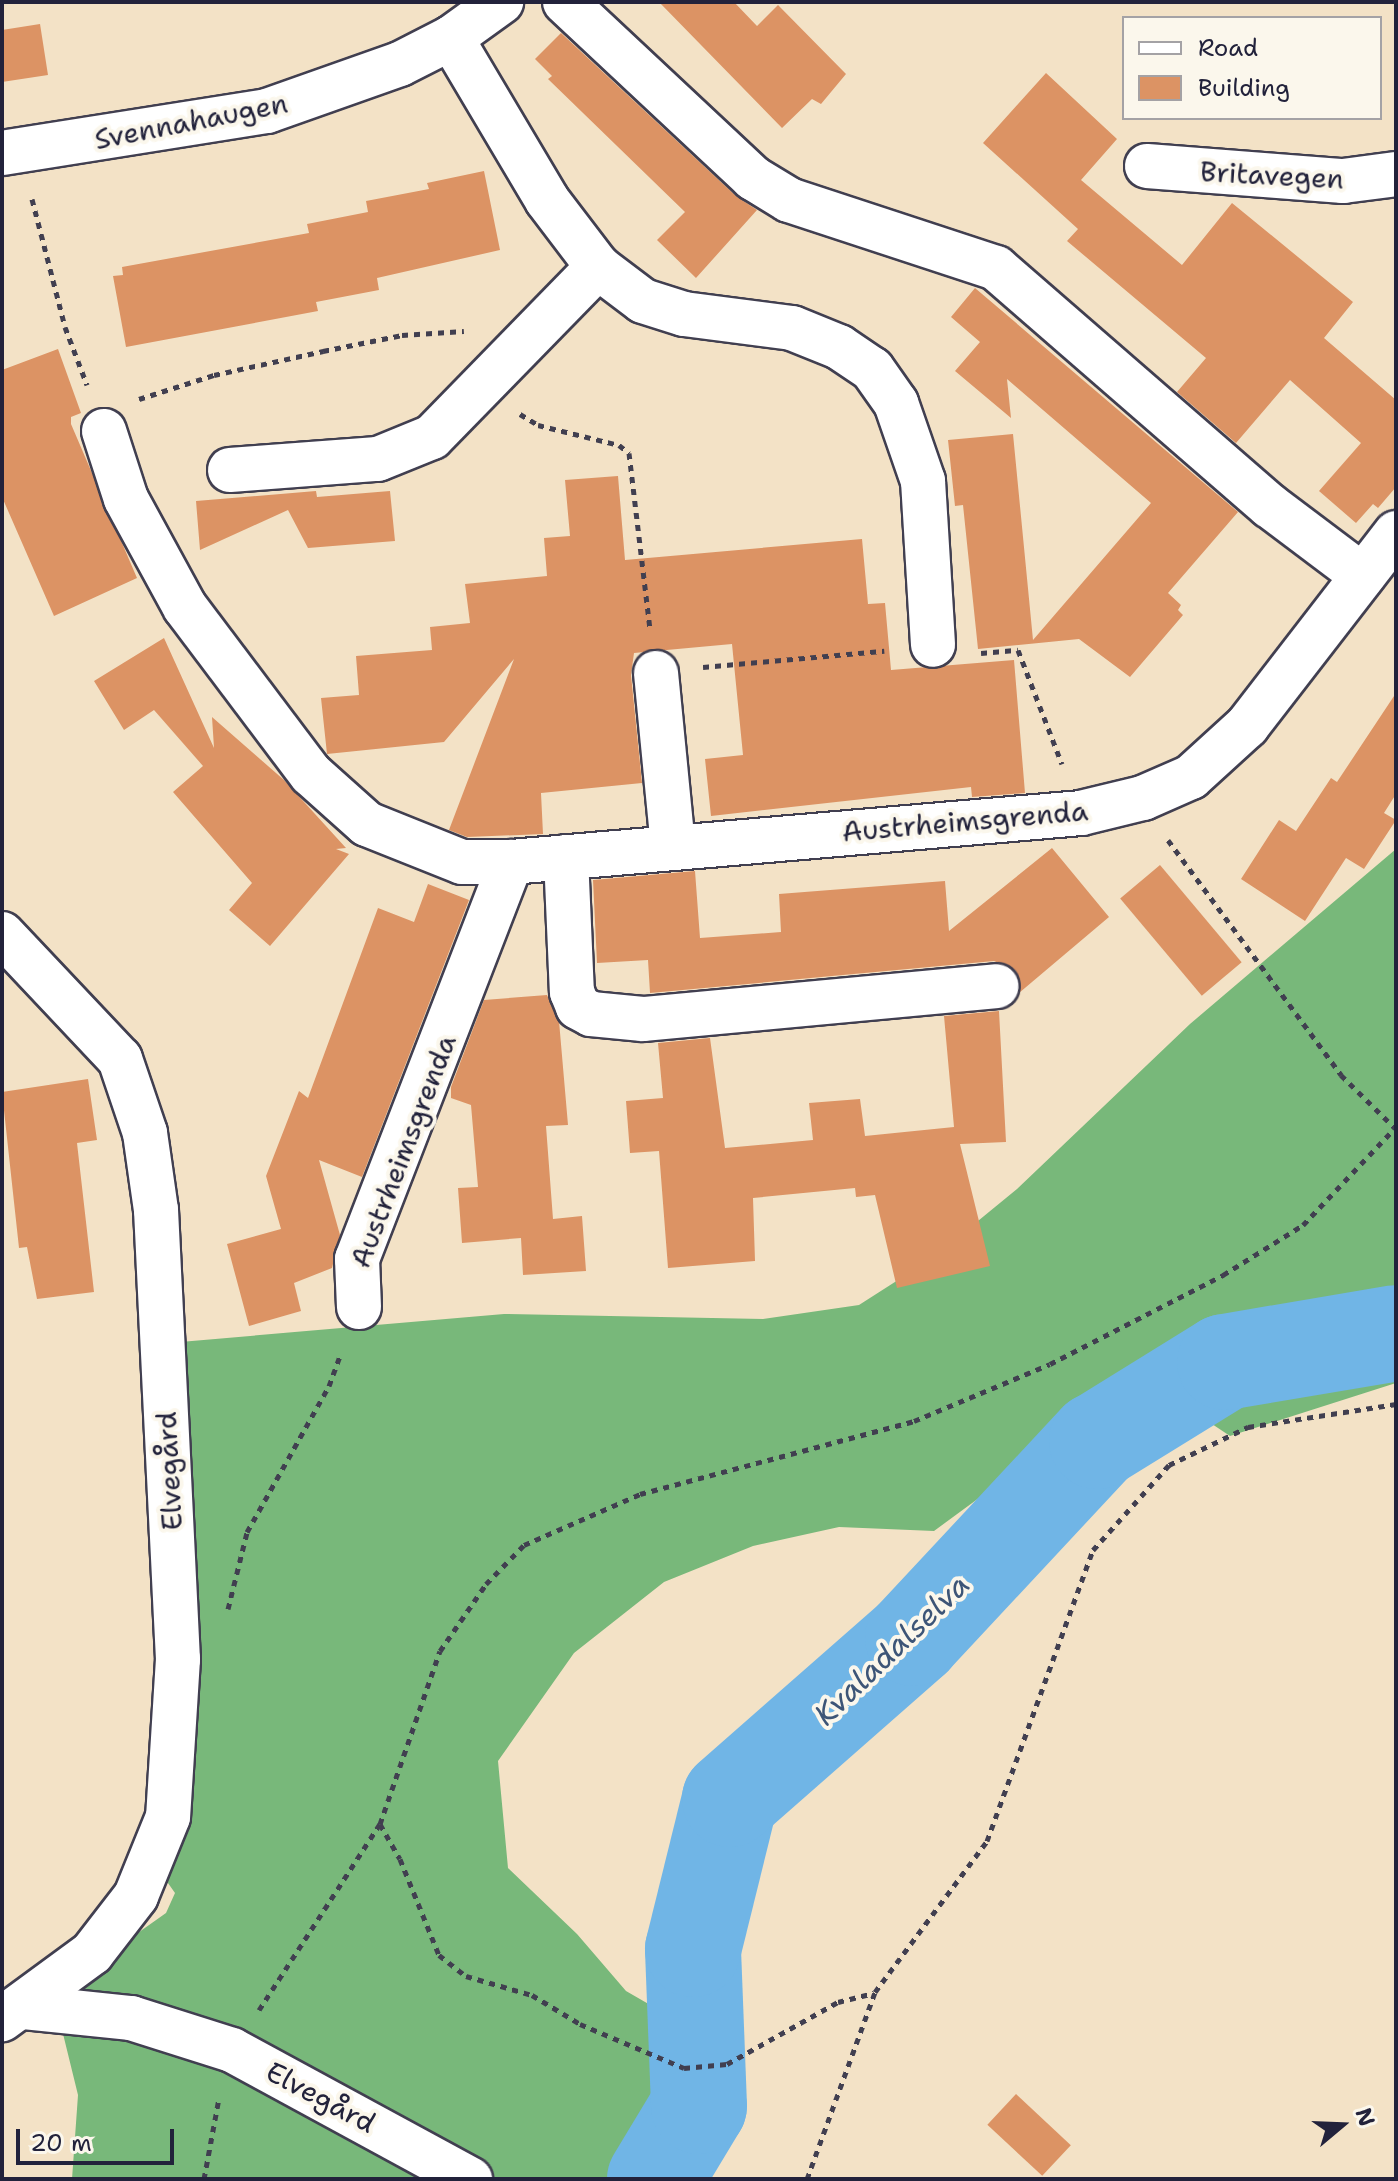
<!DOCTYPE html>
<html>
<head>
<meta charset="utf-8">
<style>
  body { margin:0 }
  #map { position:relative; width:1398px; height:2181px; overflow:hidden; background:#f3e2c6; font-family:"Shantell Sans",sans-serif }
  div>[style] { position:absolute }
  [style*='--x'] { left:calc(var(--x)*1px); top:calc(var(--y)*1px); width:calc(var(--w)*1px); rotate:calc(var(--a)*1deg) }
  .forest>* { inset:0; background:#78b87a }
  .river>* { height:96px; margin:-48px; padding:0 48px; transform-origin:48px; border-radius:48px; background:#70b5e6 }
  .building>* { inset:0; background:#dc9364; transform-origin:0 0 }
  .path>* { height:5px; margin-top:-2.5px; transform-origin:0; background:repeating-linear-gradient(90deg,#413f50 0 6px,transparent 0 12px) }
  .roads { filter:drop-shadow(2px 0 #413f50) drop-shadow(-2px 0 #413f50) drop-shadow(0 2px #413f50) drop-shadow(0 -2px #413f50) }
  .minor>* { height:44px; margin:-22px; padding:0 22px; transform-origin:22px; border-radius:22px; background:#fff }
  span { translate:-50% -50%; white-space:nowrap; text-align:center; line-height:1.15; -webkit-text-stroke:8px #fbf7ec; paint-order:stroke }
  .street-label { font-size:28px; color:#22223b }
  .water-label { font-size:30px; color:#3d5577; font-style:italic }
  .frame { position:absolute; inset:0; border:4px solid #22223b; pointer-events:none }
  .legend { position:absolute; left:1122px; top:16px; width:260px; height:104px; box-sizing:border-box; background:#fbf7ec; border:2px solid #a4a2a5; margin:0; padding:10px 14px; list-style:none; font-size:24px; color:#22223b }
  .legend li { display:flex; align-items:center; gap:16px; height:40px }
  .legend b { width:40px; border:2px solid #a4a2a5 }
  .north { position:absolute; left:1302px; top:2085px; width:80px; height:80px; -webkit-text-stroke:6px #fbf7ec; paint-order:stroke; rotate:71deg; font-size:22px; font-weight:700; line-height:32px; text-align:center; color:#22223b }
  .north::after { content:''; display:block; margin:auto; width:28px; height:36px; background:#22223b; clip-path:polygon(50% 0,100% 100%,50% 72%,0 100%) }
  .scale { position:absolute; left:16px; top:2129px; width:158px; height:36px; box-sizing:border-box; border:4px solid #22223b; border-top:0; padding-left:10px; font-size:24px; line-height:28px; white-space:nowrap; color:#22223b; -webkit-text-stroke:6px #fbf7ec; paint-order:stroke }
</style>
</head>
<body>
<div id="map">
  <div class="forest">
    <i style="clip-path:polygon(1396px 849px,1396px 1383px,1230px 1436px,1206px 1420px,1117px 1431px,1013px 1473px,934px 1531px,839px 1527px,753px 1546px,664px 1582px,574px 1653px,498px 1761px,508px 1868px,577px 1934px,626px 1991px,704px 2036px,699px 2106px,658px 2179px,72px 2179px,78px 2095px,53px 1993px,166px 1913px,175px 1893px,156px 1866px,157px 1344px,504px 1314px,763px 1319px,859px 1305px,934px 1257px,1017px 1189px,1190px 1024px)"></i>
  </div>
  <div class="river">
    <i style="--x:655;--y:2179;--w:85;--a:-58.9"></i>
    <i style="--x:699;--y:2106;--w:157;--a:-92.2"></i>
    <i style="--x:693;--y:1949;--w:154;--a:-76.1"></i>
    <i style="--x:730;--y:1799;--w:244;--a:-41.3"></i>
    <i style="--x:913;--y:1638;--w:270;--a:-47"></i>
    <i style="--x:1097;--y:1441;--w:150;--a:-31.7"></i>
    <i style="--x:1225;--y:1362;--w:173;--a:-9.6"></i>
  </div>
  <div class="building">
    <i style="clip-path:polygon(659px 2px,734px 2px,757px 26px,778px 5px,846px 74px,821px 104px,812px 99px,782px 128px)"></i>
    <i style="clip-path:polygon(40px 24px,48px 75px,2px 82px,2px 30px)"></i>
    <i style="clip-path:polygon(561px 33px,736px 196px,757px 210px,696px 278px,657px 240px,685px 212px,548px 79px,552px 76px,535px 59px)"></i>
    <i style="clip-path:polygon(1046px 73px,1117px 139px,1081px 180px,1182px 265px,1232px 203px,1353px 302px,1324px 338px,1396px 400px,1396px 487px,1378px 508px,1373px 504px,1356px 523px,1319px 491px,1361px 443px,1290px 380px,1236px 443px,1177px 392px,1206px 358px,1067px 241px,1078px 229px,983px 143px)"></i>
    <i style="clip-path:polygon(484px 171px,500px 250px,377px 278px,379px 290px,316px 302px,318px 311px,126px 347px,113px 276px,123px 275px,122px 267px,309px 233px,307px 224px,368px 212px,366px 201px,429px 189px,427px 183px)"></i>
    <i style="clip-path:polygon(975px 288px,1238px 512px,1168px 593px,1181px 605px,1178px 610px,1183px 615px,1130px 677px,1079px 639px,978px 649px,963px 505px,955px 506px,948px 440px,1013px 434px,1033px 640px,1151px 503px,1007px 379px,1011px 418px,955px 371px,980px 342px,951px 317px)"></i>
    <i style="clip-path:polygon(58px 349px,81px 413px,71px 417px,71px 424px,137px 578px,54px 616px,2px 497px,2px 370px)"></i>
    <i style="clip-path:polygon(618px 476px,625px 560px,862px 539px,868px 604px,885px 603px,891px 670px,1014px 660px,1025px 793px,972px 797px,971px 787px,711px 816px,705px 759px,743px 755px,732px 644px,634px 653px,631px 675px,642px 783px,541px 793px,543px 834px,467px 837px,449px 830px,514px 659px,444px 742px,327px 754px,321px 698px,359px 695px,356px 656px,432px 650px,430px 627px,470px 623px,465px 584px,547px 576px,544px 538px,570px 536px,565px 480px)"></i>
    <i style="clip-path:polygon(316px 491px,317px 497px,390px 491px,395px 541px,308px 548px,288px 510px,200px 550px,196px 501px)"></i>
    <i style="clip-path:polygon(164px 638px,214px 748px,212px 717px,284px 780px,346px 848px,336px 849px,349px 854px,270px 946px,229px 910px,252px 883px,173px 792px,203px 766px,154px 710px,124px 730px,94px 681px)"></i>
    <i style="clip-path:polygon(1396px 693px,1396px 794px,1384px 813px,1396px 820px,1364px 869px,1346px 858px,1305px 921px,1241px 879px,1279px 820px,1296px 831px,1331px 778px,1337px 782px)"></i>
    <i style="clip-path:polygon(1052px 848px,1109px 917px,1019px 993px,1016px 971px,994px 961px,650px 993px,648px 960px,597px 963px,593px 880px,695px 871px,700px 938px,781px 932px,779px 894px,945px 881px,949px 931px)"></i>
    <i style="left:1160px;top:865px;width:127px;height:52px;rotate:50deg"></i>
    <i style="clip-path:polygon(428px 884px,469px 900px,362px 1177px,319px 1160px,340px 1235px,332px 1268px,294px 1283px,301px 1311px,249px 1326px,227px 1244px,281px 1229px,266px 1176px,299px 1091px,308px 1098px,378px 908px,414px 922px)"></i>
    <i style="clip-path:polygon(547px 995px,559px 1021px,568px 1125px,546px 1126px,553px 1219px,582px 1216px,586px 1271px,523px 1275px,521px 1238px,462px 1243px,458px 1188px,478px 1187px,471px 1105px,451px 1098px,451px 1087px,484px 1000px)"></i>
    <i style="clip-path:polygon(999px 1011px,1006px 1142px,960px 1144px,990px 1266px,897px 1288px,875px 1195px,856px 1197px,855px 1188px,753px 1198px,755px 1261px,668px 1268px,659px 1151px,630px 1153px,626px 1101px,663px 1098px,658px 1043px,710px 1038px,725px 1148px,813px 1140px,809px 1103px,860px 1099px,865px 1136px,954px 1127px,944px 1016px)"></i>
    <i style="clip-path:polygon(88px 1079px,97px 1140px,77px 1143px,94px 1292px,37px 1299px,27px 1247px,19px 1248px,2px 1092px)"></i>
    <i style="left:1016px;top:2094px;width:75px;height:42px;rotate:43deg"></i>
  </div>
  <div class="path">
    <i style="--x:32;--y:199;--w:132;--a:75.5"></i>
    <i style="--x:65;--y:327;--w:62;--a:69.2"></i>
    <i style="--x:139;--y:399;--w:79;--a:-17.7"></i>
    <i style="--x:214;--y:375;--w:112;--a:-12.4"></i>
    <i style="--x:323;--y:351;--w:81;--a:-11.4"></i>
    <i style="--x:402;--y:335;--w:62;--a:-3.7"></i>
    <i style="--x:520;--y:414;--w:21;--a:31"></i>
    <i style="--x:538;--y:425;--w:83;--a:13.9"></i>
    <i style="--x:619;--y:445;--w:13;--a:39"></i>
    <i style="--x:629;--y:453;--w:176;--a:83.2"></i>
    <i style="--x:981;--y:653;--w:37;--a:-5"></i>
    <i style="--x:1018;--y:650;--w:122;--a:68.9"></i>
    <i style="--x:703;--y:667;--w:182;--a:-5.1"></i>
    <i style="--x:1168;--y:840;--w:292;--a:53.6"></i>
    <i style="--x:1341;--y:1075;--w:76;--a:44.5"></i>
    <i style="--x:228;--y:1609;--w:79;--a:-76.1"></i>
    <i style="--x:247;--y:1532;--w:167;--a:-60.7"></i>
    <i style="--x:329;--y:1386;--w:35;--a:-70"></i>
    <i style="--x:380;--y:1824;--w:40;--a:60.3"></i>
    <i style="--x:400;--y:1859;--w:104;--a:67.9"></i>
    <i style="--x:439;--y:1955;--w:34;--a:38"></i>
    <i style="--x:466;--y:1976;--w:69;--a:16.1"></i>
    <i style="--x:532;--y:1995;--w:56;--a:31.1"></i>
    <i style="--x:580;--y:2024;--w:113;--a:22.9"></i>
    <i style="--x:684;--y:2068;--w:43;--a:-5.3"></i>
    <i style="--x:727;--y:2064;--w:127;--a:-29.2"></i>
    <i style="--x:838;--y:2002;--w:37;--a:-14"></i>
    <i style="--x:259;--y:2010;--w:222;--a:-57"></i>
    <i style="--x:380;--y:1824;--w:183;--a:-70.9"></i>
    <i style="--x:440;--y:1651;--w:81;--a:-55.5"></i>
    <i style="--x:486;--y:1584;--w:54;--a:-45.7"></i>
    <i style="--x:524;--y:1545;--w:127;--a:-23.7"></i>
    <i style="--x:640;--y:1494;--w:284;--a:-14.9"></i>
    <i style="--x:914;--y:1421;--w:147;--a:-22.7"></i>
    <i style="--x:1050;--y:1364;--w:195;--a:-27.2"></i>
    <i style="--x:1223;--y:1275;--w:94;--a:-32"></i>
    <i style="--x:1303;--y:1225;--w:135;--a:-46.5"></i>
    <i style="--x:204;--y:2179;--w:82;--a:-79.5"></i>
    <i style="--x:807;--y:2179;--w:199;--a:-70"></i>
    <i style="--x:875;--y:1992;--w:188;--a:-53.4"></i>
    <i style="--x:987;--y:1841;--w:310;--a:-70"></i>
    <i style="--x:1093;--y:1550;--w:114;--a:-48.2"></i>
    <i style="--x:1169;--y:1465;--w:88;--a:-25.7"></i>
    <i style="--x:1248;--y:1427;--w:150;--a:-8.8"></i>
  </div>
  <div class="roads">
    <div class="minor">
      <i style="--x:565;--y:2;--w:258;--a:43.1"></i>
      <i style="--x:753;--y:178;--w:42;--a:31.4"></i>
      <i style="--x:789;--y:200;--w:218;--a:18.2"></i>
      <i style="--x:996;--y:268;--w:363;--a:41"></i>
      <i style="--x:1270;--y:506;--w:116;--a:37"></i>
      <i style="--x:451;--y:38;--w:188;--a:59.3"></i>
      <i style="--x:547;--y:200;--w:84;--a:52.7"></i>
      <i style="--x:598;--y:267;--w:56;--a:37.1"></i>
      <i style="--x:643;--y:301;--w:43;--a:17.6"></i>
      <i style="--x:684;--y:314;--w:109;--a:7.4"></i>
      <i style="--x:792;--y:328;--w:51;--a:22"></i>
      <i style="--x:839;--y:347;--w:40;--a:34"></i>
      <i style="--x:872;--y:369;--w:42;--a:54.8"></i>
      <i style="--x:896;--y:403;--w:83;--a:70.9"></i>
      <i style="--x:923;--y:481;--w:164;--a:86.5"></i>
      <i style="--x:2;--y:153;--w:268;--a:-9"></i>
      <i style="--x:267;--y:111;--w:141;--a:-19.5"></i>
      <i style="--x:400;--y:64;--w:57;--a:-27"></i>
      <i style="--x:451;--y:38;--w:62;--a:-35.8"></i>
      <i style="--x:1147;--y:166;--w:197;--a:4.4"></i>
      <i style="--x:1343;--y:181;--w:53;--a:-7.5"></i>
      <i style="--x:104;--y:431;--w:71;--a:72.1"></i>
      <i style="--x:126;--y:499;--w:123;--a:61.4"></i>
      <i style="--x:185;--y:607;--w:209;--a:53"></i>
      <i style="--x:311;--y:774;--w:75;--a:41.8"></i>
      <i style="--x:367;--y:824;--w:102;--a:21.8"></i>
      <i style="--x:462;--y:862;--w:49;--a:0"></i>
      <i style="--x:511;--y:862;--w:572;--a:-4.91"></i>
      <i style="--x:1081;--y:813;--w:64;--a:-13.6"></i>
      <i style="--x:1143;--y:798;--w:52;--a:-23.6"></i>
      <i style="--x:1191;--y:777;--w:76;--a:-42.3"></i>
      <i style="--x:1247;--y:726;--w:244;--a:-52.3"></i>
      <i style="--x:230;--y:470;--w:148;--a:-4.3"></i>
      <i style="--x:378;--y:459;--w:58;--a:-22.2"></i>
      <i style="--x:432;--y:437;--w:238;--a:-45.7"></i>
      <i style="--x:656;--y:673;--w:174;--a:84.4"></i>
      <i style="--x:566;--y:857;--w:135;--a:87.5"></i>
      <i style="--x:572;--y:992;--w:16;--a:68"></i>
      <i style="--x:578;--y:1007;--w:15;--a:28"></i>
      <i style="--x:591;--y:1014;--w:52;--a:5.5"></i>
      <i style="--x:643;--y:1019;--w:355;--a:-5.3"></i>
      <i style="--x:2;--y:934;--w:172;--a:46.7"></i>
      <i style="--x:120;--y:1059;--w:78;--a:71.3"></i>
      <i style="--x:145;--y:1133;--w:78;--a:81.9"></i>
      <i style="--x:156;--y:1210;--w:450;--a:87.2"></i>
      <i style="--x:178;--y:1659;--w:158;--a:93.6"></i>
      <i style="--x:168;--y:1817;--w:85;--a:112.1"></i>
      <i style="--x:136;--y:1896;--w:72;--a:127.7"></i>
      <i style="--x:92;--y:1953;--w:112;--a:143.7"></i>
      <i style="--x:359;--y:1307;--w:48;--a:-92.4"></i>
      <i style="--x:357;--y:1259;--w:426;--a:-68.8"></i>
      <i style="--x:24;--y:2007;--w:108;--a:5.9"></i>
      <i style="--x:131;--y:2018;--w:106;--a:17.6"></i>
      <i style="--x:232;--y:2050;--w:271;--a:28.5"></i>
    </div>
  </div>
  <div class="street-label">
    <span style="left:191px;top:121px;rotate:-11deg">Svennahaugen</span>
    <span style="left:1272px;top:175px;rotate:3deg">Britavegen</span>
    <span style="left:965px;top:821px;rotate:-5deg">Austrheimsgrenda</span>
    <span style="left:403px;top:1151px;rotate:-69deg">Austrheimsgrenda</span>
    <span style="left:169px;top:1471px;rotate:-93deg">Elvegård</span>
    <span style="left:321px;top:2097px;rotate:28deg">Elvegård</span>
  </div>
  <div class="water-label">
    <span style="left:892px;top:1650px;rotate:-44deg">Kvaladalselva</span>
  </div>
  <div class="frame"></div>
  <ul class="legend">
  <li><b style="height:10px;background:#fff"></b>Road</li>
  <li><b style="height:22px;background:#dc9364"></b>Building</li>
  </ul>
  <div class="north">N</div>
  <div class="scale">20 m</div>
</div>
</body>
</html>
